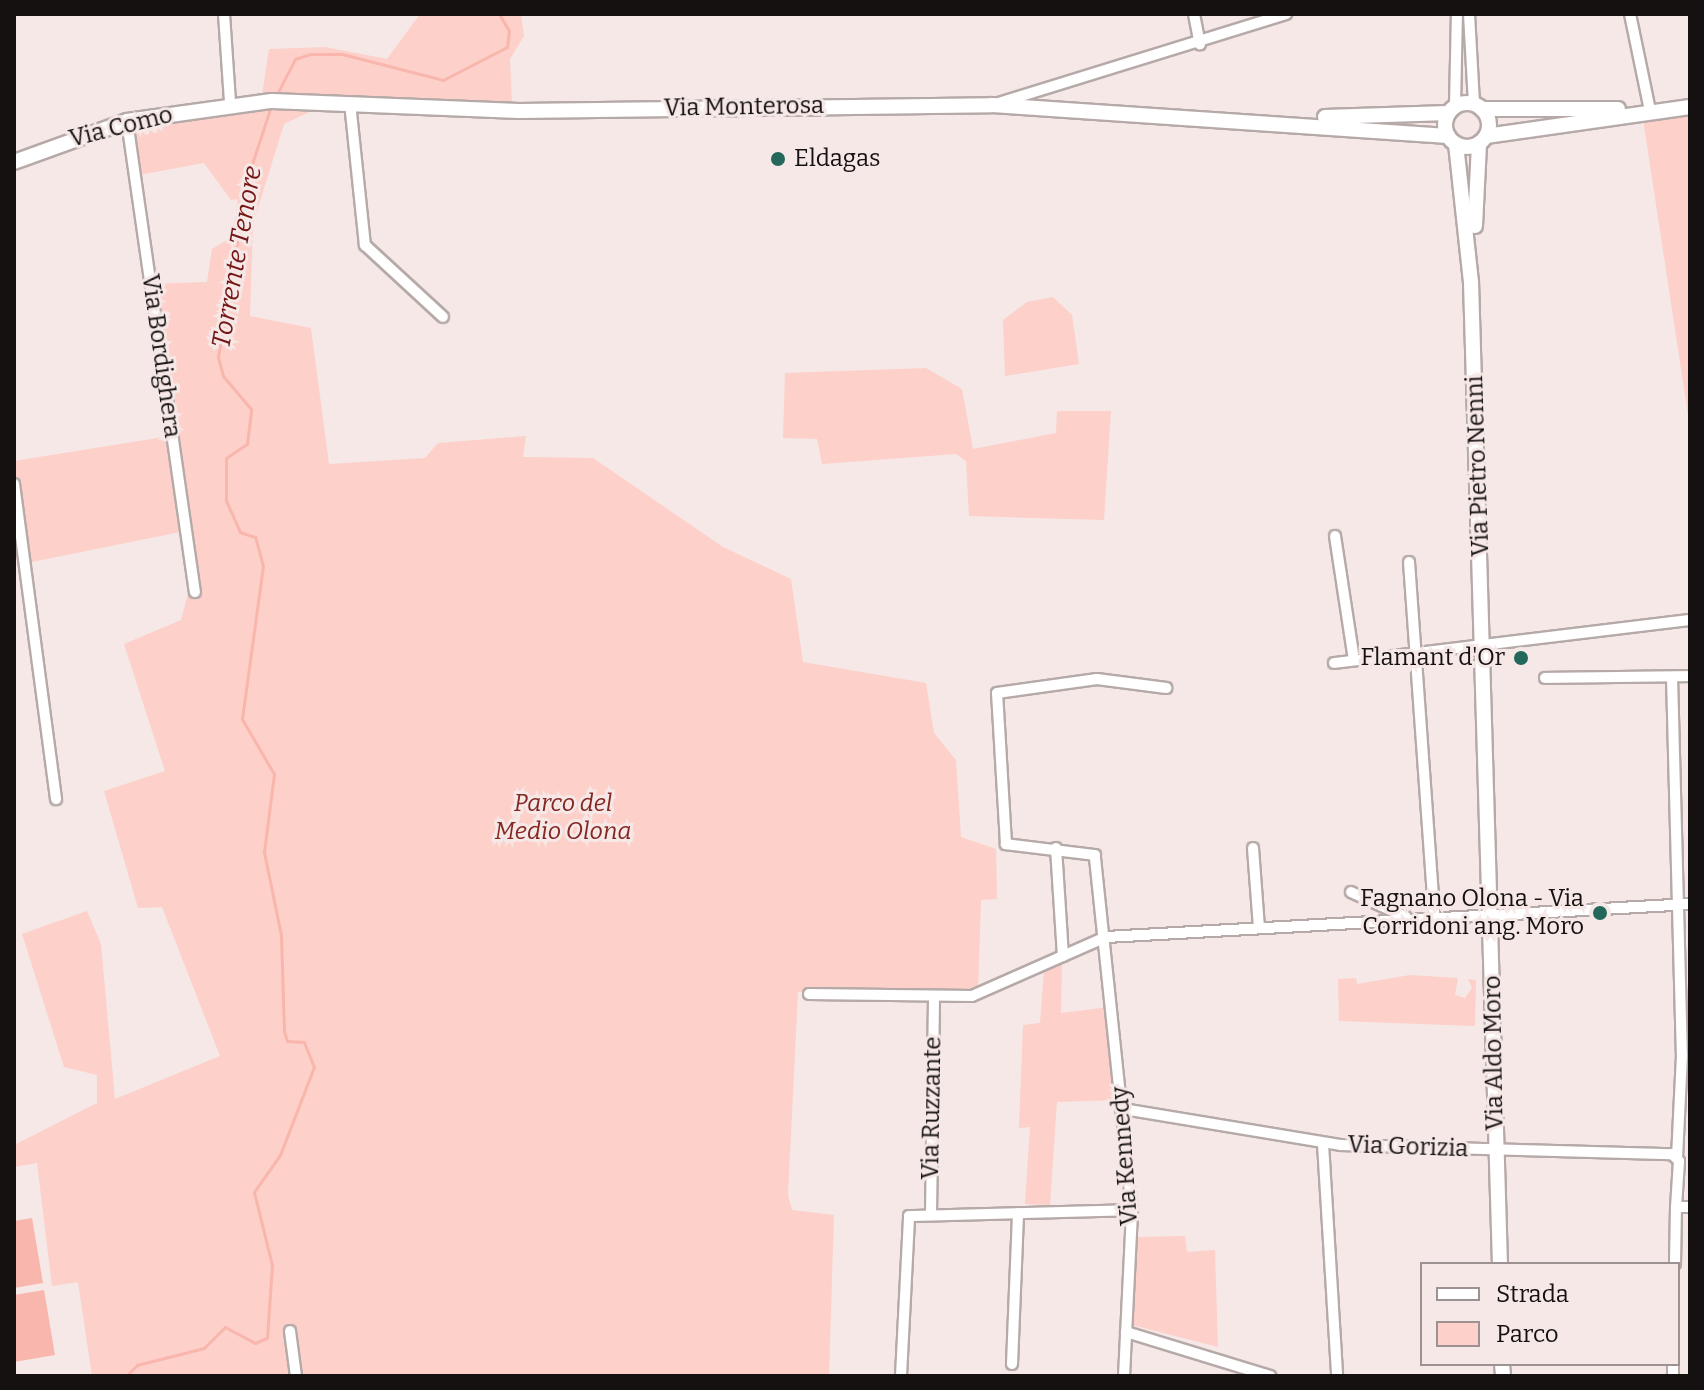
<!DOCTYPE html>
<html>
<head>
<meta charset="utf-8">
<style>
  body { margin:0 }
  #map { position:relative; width:1704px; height:1390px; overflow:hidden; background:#f5e8e7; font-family:Bitter,serif }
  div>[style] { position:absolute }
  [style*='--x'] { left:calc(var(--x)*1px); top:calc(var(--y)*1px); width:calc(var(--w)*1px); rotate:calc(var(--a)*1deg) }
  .green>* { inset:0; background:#fdd0c9 }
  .water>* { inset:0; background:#f8b6ad }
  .stream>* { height:3px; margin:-1.5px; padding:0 1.5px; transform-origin:1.5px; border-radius:1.5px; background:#f8b6ad }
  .roads { filter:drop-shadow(2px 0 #b6aaa8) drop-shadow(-2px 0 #b6aaa8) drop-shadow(0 2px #b6aaa8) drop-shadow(0 -2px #b6aaa8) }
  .minor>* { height:10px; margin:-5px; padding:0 5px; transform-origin:5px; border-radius:5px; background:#fff }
  .secondary>* { height:14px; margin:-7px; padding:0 7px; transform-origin:7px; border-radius:7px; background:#fff }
  .secondary>.ring { margin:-7px; padding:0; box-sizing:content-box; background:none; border:14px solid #fff; border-radius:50% }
  .dots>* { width:22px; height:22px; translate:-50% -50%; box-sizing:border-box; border:4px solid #f5e8e7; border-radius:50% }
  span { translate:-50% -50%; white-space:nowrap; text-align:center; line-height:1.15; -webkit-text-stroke:6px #f5e8e7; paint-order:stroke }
  .street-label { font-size:24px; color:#151111 }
  .poi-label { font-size:24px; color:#151111 }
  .left { translate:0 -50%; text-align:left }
  .right { translate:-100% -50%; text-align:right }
  .park-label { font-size:24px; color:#842722; font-style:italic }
  .water-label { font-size:26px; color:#741614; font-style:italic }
  .frame { position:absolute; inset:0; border:16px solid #151111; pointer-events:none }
  .legend { position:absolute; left:1420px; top:1262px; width:260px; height:104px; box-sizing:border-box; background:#f5e8e7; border:2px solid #9b9291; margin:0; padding:10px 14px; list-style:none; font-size:24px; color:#151111 }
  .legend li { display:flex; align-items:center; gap:16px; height:40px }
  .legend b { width:40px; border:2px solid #9b9291 }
</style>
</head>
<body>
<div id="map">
  <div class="green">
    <i style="clip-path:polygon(420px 14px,521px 14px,524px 36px,510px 59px,512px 103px,262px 95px,269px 49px,325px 47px,387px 59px)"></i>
    <i style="clip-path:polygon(267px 106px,318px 108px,284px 124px,253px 224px,250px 316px,311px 328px,329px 464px,425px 458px,438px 443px,526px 436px,523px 457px,593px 458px,723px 547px,791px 579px,803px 662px,926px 683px,934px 733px,956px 760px,961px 837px,996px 849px,997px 899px,981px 900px,978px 991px,798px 992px,788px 1195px,792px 1210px,834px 1215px,829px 1376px,92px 1376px,78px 1282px,52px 1286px,37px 1163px,14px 1167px,14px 1145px,97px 1103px,97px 1075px,64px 1067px,22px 934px,87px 911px,101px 944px,115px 1099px,220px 1056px,162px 907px,138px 908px,104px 791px,165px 771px,124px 644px,181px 620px,197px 559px,190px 530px,17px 565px,14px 461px,170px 436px,146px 284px,207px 282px,212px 249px,232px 237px,238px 199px,231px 200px,204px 163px,139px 175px,132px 127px)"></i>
    <i style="clip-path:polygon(1690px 114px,1690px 428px,1643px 119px)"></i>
    <i style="clip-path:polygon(1053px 297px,1072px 315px,1079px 364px,1005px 376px,1003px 320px,1027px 302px)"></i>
    <i style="clip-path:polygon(926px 368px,962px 389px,973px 449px,1056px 433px,1057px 411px,1111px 411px,1104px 520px,969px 516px,966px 461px,956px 454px,822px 464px,817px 439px,783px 438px,785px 373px)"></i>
    <i style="clip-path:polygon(1062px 964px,1061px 1013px,1109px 1007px,1117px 1100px,1057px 1102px,1050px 1205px,1025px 1204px,1030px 1127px,1019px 1128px,1023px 1025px,1040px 1023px,1044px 970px)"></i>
    <i style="clip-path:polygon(1410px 975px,1458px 978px,1455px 995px,1465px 998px,1472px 988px,1468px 979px,1476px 980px,1475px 1026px,1339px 1021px,1338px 979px,1356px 978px,1357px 984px)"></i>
    <i style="clip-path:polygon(1185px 1236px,1187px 1252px,1215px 1250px,1218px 1347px,1132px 1325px,1137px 1237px)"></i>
  </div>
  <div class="water">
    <i style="clip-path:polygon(32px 1218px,43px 1283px,14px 1288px,14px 1221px)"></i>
    <i style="clip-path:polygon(44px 1290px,55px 1355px,14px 1362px,14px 1295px)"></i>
  </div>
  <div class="stream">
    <i style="--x:276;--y:96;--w:42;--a:-62.8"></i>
    <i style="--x:295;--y:59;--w:16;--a:-18"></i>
    <i style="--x:310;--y:54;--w:32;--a:0"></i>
    <i style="--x:342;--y:54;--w:104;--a:14.4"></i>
    <i style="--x:443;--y:80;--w:72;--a:-27.3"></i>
    <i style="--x:507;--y:47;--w:16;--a:-83"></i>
    <i style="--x:509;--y:31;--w:20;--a:-120"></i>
    <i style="--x:126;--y:1376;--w:16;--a:-45"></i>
    <i style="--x:137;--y:1365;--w:69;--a:-14.2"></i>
    <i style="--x:204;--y:1348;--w:30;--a:-45"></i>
    <i style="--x:225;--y:1327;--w:34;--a:28"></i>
    <i style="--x:255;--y:1343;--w:13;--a:-23"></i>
    <i style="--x:267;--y:1338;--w:73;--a:-86.1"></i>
    <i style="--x:272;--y:1265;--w:75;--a:-103.9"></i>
    <i style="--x:254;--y:1192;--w:45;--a:-54.9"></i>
    <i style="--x:280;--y:1155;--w:94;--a:-68.9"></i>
    <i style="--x:314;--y:1067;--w:27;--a:-112"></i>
    <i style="--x:304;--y:1042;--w:17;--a:-177"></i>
    <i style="--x:287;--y:1041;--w:10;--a:-107"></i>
    <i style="--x:284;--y:1031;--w:96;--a:-91.8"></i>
    <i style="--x:281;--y:935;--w:85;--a:-101.6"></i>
    <i style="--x:264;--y:852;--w:79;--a:-82.7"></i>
    <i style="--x:274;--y:774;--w:64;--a:-120.2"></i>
    <i style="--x:242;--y:719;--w:154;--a:-82.2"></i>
    <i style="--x:263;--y:566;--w:30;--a:-105"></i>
    <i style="--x:255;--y:537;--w:16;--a:-162"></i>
    <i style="--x:240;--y:532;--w:34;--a:-114"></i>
    <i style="--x:226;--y:501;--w:43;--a:-90"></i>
    <i style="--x:226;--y:458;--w:25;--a:-34"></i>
    <i style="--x:247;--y:444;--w:35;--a:-83"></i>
    <i style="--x:251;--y:409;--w:43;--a:-130.3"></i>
    <i style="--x:223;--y:376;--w:20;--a:-105"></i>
    <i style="--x:218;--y:357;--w:183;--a:-80.6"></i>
    <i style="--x:248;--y:176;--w:74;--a:-71.8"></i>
  </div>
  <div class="roads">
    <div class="minor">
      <i style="--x:224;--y:14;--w:89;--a:86.1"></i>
      <i style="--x:1194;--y:14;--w:31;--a:79"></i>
      <i style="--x:1469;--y:14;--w:90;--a:86.8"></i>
      <i style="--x:1630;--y:14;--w:99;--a:78.3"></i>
      <i style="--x:350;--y:103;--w:143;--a:84"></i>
      <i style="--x:365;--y:245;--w:106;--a:42.7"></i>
      <i style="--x:992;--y:105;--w:308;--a:-17.2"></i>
      <i style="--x:1455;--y:106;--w:92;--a:-88.8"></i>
      <i style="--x:127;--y:121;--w:476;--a:81.8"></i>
      <i style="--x:14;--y:484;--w:318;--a:82.4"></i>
      <i style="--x:1335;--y:536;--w:125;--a:81.3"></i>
      <i style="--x:1409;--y:562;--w:354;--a:85.9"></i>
      <i style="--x:1334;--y:663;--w:359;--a:-6.9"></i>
      <i style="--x:1672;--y:677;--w:378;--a:88.5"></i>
      <i style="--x:1682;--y:1055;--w:101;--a:92.8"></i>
      <i style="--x:1545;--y:678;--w:145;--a:-0.8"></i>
      <i style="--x:1056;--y:848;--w:108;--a:86.3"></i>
      <i style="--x:1253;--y:848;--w:79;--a:85.7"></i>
      <i style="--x:1351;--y:892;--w:60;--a:24.4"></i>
      <i style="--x:809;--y:994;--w:163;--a:0.7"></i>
      <i style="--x:972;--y:996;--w:146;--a:-23.8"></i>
      <i style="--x:1106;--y:937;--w:585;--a:-3.23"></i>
      <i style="--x:1123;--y:1109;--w:221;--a:9.4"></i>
      <i style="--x:1341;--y:1145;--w:331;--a:1.6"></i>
      <i style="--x:1672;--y:1154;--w:10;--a:45"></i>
      <i style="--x:1679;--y:1161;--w:46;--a:93.7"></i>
      <i style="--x:1676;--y:1207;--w:14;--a:0"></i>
      <i style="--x:1323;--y:1144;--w:232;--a:86.5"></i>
      <i style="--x:931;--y:1214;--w:213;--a:-89.2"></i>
      <i style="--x:1675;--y:1264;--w:57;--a:-89"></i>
      <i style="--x:290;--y:1331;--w:45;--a:82.4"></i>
      <i style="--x:1126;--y:1332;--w:151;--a:17"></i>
      <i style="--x:1012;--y:1364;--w:151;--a:-87.7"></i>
      <i style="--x:901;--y:1376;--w:160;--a:-87.1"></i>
      <i style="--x:909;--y:1216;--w:223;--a:-1.5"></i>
      <i style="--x:1124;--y:1376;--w:166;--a:-87.2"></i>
      <i style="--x:1132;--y:1210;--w:357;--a:-96"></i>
      <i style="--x:1095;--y:855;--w:90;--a:-173"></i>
      <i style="--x:1006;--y:844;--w:151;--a:-93.4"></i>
      <i style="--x:997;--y:693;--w:101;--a:-8"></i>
      <i style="--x:1097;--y:679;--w:70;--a:7.4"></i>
      <i style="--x:1673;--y:1376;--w:12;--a:-90"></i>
    </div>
    <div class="secondary">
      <i class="ring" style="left:1445px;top:103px;width:30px;height:30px"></i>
      <i style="--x:1482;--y:109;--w:136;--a:0"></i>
      <i style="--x:1325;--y:117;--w:123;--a:-1.9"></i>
      <i style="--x:1486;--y:136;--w:206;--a:-8.1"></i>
      <i style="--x:1456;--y:144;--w:139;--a:83.8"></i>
      <i style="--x:1471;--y:282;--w:982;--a:88.31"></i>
      <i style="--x:14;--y:162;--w:120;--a:-19.9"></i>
      <i style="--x:127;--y:121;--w:146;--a:-7.9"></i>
      <i style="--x:272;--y:101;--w:247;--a:2.3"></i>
      <i style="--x:519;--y:111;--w:473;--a:-0.7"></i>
      <i style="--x:992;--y:105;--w:457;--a:3.9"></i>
      <i style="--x:1475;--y:226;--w:83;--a:-87.2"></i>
      <i style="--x:1502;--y:1364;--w:12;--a:85"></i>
    </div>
  </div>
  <div class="dots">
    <i style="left:778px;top:159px;background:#23685a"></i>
    <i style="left:1521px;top:658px;background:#23685a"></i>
    <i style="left:1600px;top:913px;background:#23685a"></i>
  </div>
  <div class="street-label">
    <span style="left:744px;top:107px;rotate:-1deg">Via Monterosa</span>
    <span style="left:121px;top:127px;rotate:-14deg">Via Como</span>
    <span style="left:161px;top:356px;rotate:82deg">Via Bordighera</span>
    <span style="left:1478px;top:466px;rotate:-92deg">Via Pietro Nenni</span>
    <span style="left:1494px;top:1053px;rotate:-91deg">Via Aldo Moro</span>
    <span style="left:932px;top:1108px;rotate:-89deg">Via Ruzzante</span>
    <span style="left:1408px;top:1147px;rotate:2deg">Via Gorizia</span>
    <span style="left:1125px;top:1156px;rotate:-94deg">Via Kennedy</span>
  </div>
  <div class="poi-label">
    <span class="left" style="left:794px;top:159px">Eldagas</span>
    <span class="right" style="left:1505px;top:658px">Flamant d'Or</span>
    <span class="right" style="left:1584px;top:913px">Fagnano Olona - Via<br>Corridoni ang. Moro</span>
  </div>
  <div class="park-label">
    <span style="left:563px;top:818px">Parco del<br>Medio Olona</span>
  </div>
  <div class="water-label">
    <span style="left:237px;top:257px;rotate:-80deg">Torrente Tenore</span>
  </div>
  <div class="frame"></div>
  <ul class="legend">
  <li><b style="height:10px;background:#fff"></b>Strada</li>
  <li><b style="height:22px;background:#fdd0c9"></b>Parco</li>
  </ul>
</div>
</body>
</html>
